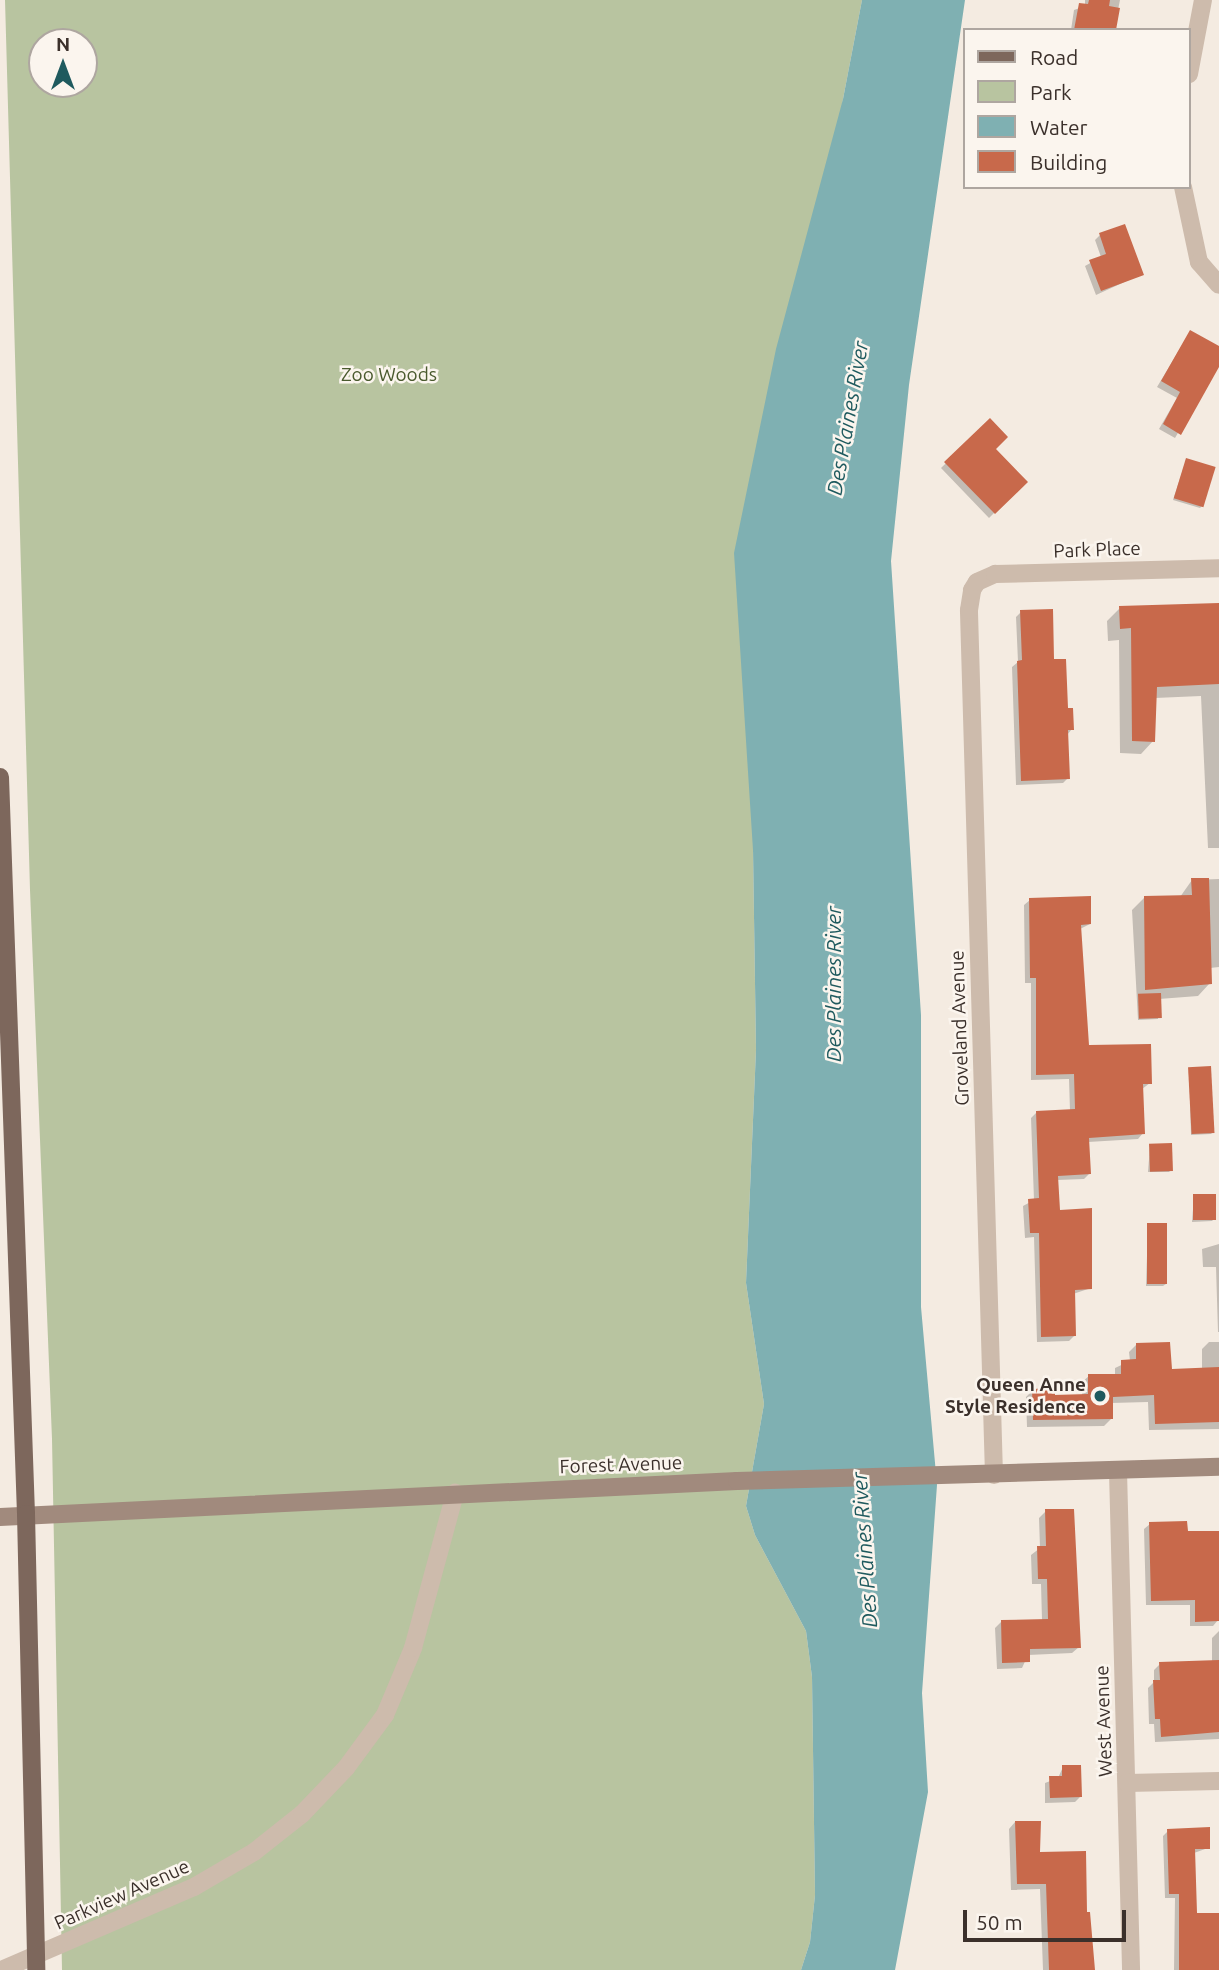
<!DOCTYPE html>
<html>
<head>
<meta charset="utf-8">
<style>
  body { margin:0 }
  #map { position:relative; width:1219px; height:1970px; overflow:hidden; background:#f4ebe1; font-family:Ubuntu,sans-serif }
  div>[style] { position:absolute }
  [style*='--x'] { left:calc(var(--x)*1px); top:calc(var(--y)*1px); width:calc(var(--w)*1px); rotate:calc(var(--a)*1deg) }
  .green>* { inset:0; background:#b8c4a0 }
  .water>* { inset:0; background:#7fb0b2 }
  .shadow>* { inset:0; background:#0003 }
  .building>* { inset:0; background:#c8694b; transform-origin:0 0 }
  .street>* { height:18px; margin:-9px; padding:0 9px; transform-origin:9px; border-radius:9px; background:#cdbbac }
  .secondary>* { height:18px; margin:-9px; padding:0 9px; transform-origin:9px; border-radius:9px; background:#a18a7d }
  .primary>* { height:18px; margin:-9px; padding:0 9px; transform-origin:9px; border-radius:9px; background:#7d675c }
  .dots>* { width:19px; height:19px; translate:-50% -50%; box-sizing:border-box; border:4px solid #fbf5ee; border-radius:50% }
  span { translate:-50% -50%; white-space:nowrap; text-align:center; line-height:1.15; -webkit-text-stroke:5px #fbf5ee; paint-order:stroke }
  .park-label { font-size:19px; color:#4a5a2e }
  .street-label { font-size:19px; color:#3b302b }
  .poi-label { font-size:19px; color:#3b302b; font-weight:700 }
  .right { translate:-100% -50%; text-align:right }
  .water-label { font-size:21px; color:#1f5a5e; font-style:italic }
  .legend { position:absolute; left:963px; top:28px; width:228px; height:161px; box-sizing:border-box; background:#fbf5ee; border:2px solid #aea6a0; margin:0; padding:9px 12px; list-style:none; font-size:21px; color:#3b302b }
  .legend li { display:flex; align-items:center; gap:14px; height:35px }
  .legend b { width:35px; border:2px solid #aea6a0 }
  .north { position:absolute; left:28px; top:28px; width:70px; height:70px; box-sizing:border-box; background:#fbf5ee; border:2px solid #aea6a0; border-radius:50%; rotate:0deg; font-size:19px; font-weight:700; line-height:28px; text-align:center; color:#3b302b }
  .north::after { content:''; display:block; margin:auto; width:24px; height:32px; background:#1f5a5e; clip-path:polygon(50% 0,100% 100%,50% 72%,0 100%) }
  .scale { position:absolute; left:963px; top:1910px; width:163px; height:32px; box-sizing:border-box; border:4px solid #3b302b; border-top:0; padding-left:9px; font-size:21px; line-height:24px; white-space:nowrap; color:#3b302b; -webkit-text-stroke:5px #fbf5ee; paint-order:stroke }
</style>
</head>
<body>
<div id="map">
  <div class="green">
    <i style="clip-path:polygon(evenodd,5px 0,862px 0,843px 99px,753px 850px,756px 1050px,746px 1283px,764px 1404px,746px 1506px,755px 1535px,806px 1631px,812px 1677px,815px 1895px,810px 1942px,801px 1970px,62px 1970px,52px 1439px,30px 890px,5px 0,42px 42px,84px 42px,84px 84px,42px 84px,42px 42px)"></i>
  </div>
  <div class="water">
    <i style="clip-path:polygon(862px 0,965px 0,909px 385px,891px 561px,921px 1015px,921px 1307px,937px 1485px,922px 1693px,928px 1792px,895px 1970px,801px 1970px,810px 1942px,815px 1895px,812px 1677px,806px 1631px,755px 1535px,746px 1506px,764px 1404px,746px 1283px,756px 1050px,753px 850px,734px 553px,776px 349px,843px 99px)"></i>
  </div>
  <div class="shadow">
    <i style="clip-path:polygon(1085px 0,1120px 0,1114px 30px,1071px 30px,1074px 10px,1085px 6px)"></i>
    <i style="clip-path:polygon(1100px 235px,1142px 274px,1096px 295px,1085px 266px,1101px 257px,1095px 240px)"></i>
    <i style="clip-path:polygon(1190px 332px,1219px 348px,1219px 363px,1175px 438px,1159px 429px,1177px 398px,1157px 387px)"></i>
    <i style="clip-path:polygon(989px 421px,993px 449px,1025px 482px,989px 518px,941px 468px)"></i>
    <i style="clip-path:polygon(1186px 460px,1202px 506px,1200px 508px,1173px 500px)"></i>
    <i style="clip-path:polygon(1219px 605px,1219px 848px,1208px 848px,1201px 696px,1155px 698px,1153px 741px,1141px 754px,1120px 753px,1119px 640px,1108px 641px,1107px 621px,1120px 608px)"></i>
    <i style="clip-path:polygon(1021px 612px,1053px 661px,1072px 729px,1067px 735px,1068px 778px,1063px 783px,1016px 785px,1012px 667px,1018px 662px,1016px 617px)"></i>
    <i style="clip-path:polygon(1219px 879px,1219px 967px,1210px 968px,1210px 983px,1198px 996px,1159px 999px,1158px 1019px,1138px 1020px,1132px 910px,1144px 898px,1180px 897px,1192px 880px)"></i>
    <i style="clip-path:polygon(1030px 900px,1090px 924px,1080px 929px,1087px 1047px,1150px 1083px,1142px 1089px,1143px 1133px,1138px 1139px,1088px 1142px,1089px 1174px,1084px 1179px,1057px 1180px,1059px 1212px,1091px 1288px,1073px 1294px,1075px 1335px,1069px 1341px,1037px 1342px,1034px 1237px,1025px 1238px,1023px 1206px,1034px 1200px,1031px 1118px,1037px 1112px,1070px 1111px,1069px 1079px,1031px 1080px,1031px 983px,1025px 983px,1024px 905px)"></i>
    <i style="clip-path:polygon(1189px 1069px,1213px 1132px,1211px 1134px,1191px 1135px)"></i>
    <i style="clip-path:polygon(1150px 1146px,1171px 1170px,1169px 1172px,1148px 1172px)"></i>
    <i style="clip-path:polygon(1194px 1196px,1214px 1219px,1212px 1221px,1192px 1222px)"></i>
    <i style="clip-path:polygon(1148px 1225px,1166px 1284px,1163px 1286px,1146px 1286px)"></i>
    <i style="clip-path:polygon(1219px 1244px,1219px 1332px,1218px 1332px,1216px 1267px,1203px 1267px,1202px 1249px)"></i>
    <i style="clip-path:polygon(1209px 1342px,1219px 1342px,1219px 1429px,1149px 1430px,1148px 1402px,1111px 1403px,1111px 1419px,1104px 1426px,1027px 1427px,1026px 1397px,1033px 1390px,1054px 1397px,1082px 1396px,1082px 1382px,1089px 1376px,1115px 1376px,1115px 1368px,1130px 1361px,1129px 1352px,1136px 1345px,1170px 1370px,1202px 1369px,1202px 1349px)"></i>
    <i style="clip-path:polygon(1046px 1511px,1079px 1647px,1072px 1653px,1028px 1655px,1022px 1668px,997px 1669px,995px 1628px,1002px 1621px,1042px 1620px,1041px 1584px,1032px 1584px,1031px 1555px,1040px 1548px,1039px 1518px)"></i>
    <i style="clip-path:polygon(1150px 1524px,1186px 1533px,1219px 1532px,1218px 1620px,1213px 1626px,1190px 1626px,1190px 1605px,1146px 1605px,1144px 1529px)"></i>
    <i style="clip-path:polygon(1219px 1631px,1219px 1739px,1155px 1742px,1154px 1724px,1149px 1724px,1148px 1688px,1154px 1682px,1154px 1670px,1160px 1664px,1212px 1662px,1212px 1638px)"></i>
    <i style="clip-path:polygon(1063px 1767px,1080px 1797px,1075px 1802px,1045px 1803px,1045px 1783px,1058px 1778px)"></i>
    <i style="clip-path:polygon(1015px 1822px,1085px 1914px,1093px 1970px,1043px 1970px,1040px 1889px,1011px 1890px,1009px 1829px)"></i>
    <i style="clip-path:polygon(1168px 1831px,1208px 1848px,1194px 1853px,1196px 1915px,1219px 1915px,1219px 1970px,1174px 1970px,1175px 1898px,1165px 1898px,1163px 1836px)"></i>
  </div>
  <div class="building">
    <i style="clip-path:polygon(1089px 0,1110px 0,1109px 6px,1120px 8px,1116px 30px,1074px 30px,1079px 3px,1088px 4px)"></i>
    <i style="clip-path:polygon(1125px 224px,1144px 275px,1101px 291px,1089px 260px,1106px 254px,1099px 233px)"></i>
    <i style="clip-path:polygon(1190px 330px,1219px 346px,1219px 367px,1181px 435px,1163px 424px,1180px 392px,1161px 381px)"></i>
    <i style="clip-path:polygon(990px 418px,1008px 437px,996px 449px,1028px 482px,995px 514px,944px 462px)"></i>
    <i style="left:1186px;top:458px;width:31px;height:42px;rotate:17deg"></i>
    <i style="clip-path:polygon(1219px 603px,1219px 684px,1157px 687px,1155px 742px,1132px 741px,1131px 628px,1120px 629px,1119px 606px)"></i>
    <i style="clip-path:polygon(1053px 609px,1054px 659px,1066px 659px,1068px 708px,1073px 708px,1074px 730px,1068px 730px,1070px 779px,1021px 781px,1017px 661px,1022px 660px,1020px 610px)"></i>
    <i style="clip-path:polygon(1191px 878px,1209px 878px,1212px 984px,1145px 990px,1144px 896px,1192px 895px)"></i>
    <i style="clip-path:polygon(1091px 896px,1091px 924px,1081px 925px,1089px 1045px,1151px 1044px,1152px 1084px,1143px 1084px,1145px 1134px,1089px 1138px,1091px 1174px,1058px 1176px,1060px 1210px,1092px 1208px,1092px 1289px,1075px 1290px,1076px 1336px,1041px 1337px,1039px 1233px,1030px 1233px,1028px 1199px,1039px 1198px,1036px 1111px,1075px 1109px,1074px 1074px,1036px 1075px,1036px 978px,1030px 978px,1029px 898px)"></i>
    <i style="left:1161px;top:993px;width:25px;height:23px;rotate:88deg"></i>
    <i style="left:1211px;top:1066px;width:67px;height:23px;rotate:87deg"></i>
    <i style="left:1172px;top:1143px;width:28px;height:23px;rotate:88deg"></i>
    <i style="left:1193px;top:1194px;width:23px;height:26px"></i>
    <i style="left:1147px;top:1223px;width:20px;height:61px"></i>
    <i style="clip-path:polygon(1170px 1342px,1172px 1369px,1219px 1367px,1219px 1422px,1155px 1424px,1154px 1395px,1113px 1397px,1113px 1419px,1033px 1420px,1032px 1389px,1055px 1388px,1055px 1395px,1088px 1394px,1088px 1374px,1121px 1374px,1121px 1360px,1136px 1359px,1136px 1343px)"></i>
    <i style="clip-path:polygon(1045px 1509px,1074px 1509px,1081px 1648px,1030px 1649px,1030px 1662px,1002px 1663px,1001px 1620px,1048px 1619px,1047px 1579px,1038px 1579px,1037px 1546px,1046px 1546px)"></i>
    <i style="clip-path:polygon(1187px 1521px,1188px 1531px,1219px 1531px,1219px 1621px,1195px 1622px,1195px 1600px,1151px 1601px,1149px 1522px)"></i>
    <i style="clip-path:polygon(1219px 1660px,1219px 1732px,1161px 1737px,1160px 1719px,1155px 1719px,1153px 1680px,1160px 1680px,1159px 1662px)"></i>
    <i style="clip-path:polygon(1062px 1765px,1081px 1765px,1082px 1797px,1050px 1798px,1049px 1776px,1062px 1776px)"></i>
    <i style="clip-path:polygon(1015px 1821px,1041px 1821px,1040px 1852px,1086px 1851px,1087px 1912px,1090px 1912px,1095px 1970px,1049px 1970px,1046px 1884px,1017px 1884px)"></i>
    <i style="clip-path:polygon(1210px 1827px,1210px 1849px,1195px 1849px,1197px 1913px,1219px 1913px,1219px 1970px,1179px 1970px,1179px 1894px,1169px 1894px,1167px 1829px)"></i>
  </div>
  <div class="street">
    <i style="--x:1189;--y:74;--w:75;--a:-79.3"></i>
    <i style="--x:1183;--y:187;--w:77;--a:78"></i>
    <i style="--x:1199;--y:262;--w:30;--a:49"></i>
    <i style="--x:1118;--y:1471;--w:499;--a:88.5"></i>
    <i style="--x:994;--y:1475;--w:865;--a:-91.66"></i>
    <i style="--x:969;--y:610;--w:20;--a:-81"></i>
    <i style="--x:972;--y:590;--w:9;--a:-58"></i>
    <i style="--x:977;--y:582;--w:20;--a:-24"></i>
    <i style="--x:995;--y:574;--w:224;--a:-1.5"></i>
    <i style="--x:1127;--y:1783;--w:92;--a:-1.2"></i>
    <i style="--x:1;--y:1970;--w:210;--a:-23.3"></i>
    <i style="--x:194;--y:1887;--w:69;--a:-30.3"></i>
    <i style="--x:254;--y:1852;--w:61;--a:-38.4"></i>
    <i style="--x:302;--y:1814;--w:64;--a:-46.3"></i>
    <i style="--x:346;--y:1768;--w:66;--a:-53.7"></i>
    <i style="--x:385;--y:1715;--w:73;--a:-67.3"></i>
    <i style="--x:413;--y:1648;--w:161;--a:-74.8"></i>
  </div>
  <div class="secondary">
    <i style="--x:0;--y:1517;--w:738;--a:-2.8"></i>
    <i style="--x:737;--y:1481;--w:482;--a:-1.7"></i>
  </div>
  <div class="primary">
    <i style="--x:0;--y:777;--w:737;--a:87.98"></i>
    <i style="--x:26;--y:1514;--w:456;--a:88.7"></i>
  </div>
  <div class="dots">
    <i style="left:1100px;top:1396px;background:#1f5a5e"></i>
  </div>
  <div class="park-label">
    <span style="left:389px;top:375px">Zoo Woods</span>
  </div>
  <div class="street-label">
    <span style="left:1097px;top:550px;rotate:-2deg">Park Place</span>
    <span style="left:960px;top:1028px;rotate:-92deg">Groveland Avenue</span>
    <span style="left:621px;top:1465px;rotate:-2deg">Forest Avenue</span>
    <span style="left:1104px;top:1721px;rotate:-92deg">West Avenue</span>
    <span style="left:122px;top:1895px;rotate:-24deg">Parkview Avenue</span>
  </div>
  <div class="poi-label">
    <span class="right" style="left:1086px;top:1396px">Queen Anne<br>Style Residence</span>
  </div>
  <div class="water-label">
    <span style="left:847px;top:418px;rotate:-80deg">Des Plaines River</span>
    <span style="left:833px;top:984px;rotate:-90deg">Des Plaines River</span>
    <span style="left:864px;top:1550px;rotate:-94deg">Des Plaines River</span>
  </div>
  <ul class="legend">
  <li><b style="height:9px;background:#7d675c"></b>Road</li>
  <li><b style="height:19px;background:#b8c4a0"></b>Park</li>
  <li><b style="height:19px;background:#7fb0b2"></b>Water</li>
  <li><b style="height:19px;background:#c8694b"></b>Building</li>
  </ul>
  <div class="north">N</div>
  <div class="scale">50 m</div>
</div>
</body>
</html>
